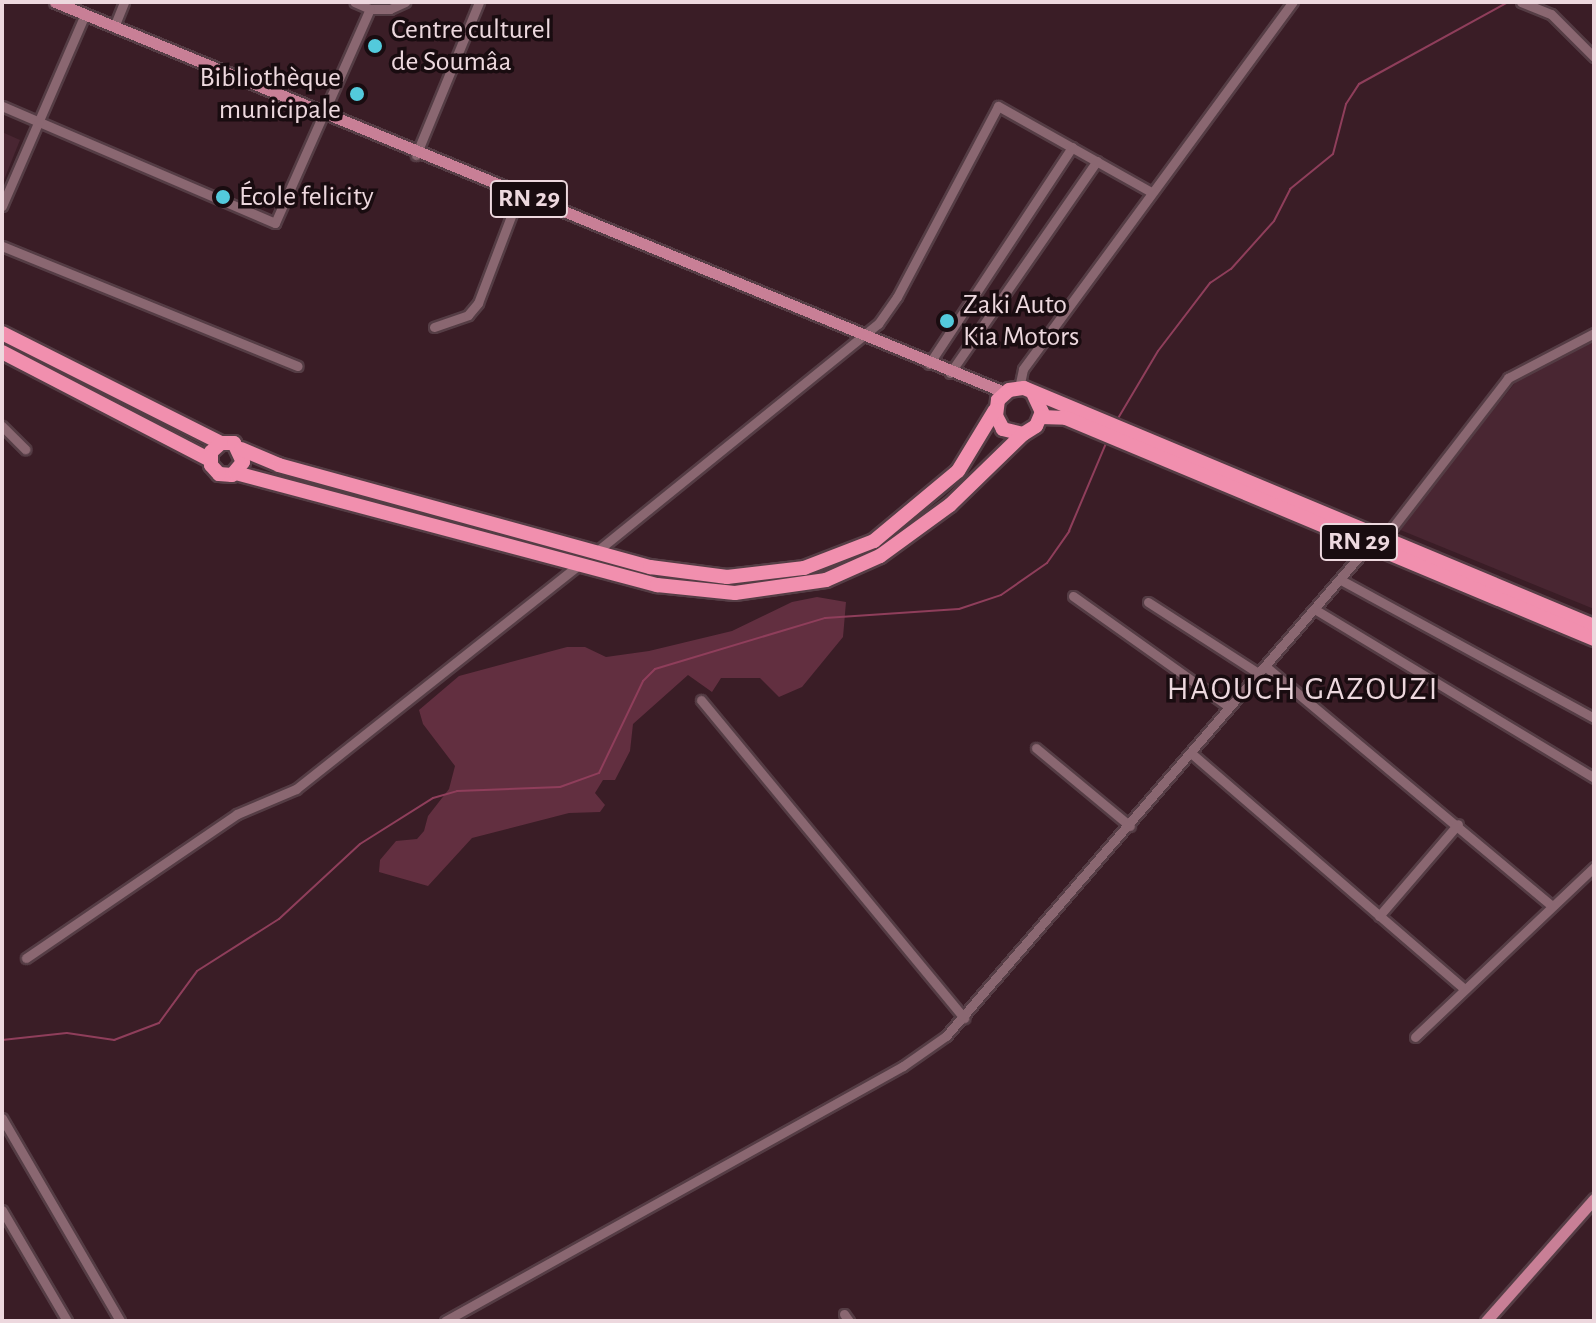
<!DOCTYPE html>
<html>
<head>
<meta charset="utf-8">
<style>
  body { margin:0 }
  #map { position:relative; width:1596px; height:1323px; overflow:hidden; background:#3a1d26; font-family:"Alegreya Sans",sans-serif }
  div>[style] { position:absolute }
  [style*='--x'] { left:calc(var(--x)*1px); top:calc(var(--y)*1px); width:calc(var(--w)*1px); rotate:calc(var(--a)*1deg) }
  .built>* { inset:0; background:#492632 }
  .green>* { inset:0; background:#622f40 }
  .stream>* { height:2px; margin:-1px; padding:0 1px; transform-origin:1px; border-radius:1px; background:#8f3e5b }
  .roads { filter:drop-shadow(2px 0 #553d45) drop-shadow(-2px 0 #553d45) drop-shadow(0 2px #553d45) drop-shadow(0 -2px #553d45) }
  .minor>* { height:9px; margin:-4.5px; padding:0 4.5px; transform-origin:4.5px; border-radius:4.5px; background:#8a6771 }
  .major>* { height:11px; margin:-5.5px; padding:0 5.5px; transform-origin:5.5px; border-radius:5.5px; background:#c87f96 }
  .highway>* { height:14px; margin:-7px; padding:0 7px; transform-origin:7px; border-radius:7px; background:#f18fae }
  .dots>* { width:22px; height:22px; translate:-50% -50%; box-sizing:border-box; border:4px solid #190c10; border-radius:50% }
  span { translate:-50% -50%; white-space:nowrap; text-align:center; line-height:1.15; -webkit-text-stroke:7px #190c10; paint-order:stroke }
  .shield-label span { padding:2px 6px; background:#190c10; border:2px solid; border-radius:6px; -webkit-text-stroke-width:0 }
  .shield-label { font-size:26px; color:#edd8de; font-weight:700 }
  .poi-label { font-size:28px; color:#edd8de }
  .left { translate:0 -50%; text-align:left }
  .right { translate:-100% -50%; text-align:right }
  .quarter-label { font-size:32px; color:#edd8de; letter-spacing:2px }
  .frame { position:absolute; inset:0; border:4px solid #edd8de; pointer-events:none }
</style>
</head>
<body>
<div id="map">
  <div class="built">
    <i style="clip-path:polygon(2px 132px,20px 140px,2px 185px)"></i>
    <i style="clip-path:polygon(1594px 341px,1594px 609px,1398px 529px,1519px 378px)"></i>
  </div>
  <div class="green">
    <i style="clip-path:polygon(817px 597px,846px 602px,843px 637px,802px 687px,779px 697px,760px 678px,721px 678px,712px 692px,688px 675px,633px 724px,630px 751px,615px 780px,603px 780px,595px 793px,605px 805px,600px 812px,569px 813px,472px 838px,428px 886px,379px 872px,380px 860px,396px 841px,417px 839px,424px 831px,428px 816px,449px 789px,455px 766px,423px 724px,419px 710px,459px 676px,567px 647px,585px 647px,606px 657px,649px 651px,732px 631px,792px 602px)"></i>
  </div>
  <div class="stream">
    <i style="--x:1117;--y:420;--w:80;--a:-59.3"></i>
    <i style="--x:1158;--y:351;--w:86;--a:-52.6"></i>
    <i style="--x:1210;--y:283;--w:25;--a:-34"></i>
    <i style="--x:1231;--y:269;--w:64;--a:-48.1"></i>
    <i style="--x:1274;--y:221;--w:36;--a:-63"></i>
    <i style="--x:1290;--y:189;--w:55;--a:-39.1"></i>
    <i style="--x:1333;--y:154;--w:52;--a:-75.4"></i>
    <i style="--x:1346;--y:104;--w:24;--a:-57"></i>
    <i style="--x:1359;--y:84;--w:170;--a:-28.8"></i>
    <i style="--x:2;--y:1040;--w:65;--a:-6.1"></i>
    <i style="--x:67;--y:1033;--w:48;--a:8.5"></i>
    <i style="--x:114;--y:1040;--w:48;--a:-20.7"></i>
    <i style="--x:159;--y:1023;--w:64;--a:-53.8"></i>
    <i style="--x:197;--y:971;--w:97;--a:-32.4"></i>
    <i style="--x:279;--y:919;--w:110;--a:-42.8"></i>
    <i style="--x:360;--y:844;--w:86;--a:-32.2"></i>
    <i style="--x:433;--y:798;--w:25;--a:-16"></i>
    <i style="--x:457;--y:791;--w:103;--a:-2.2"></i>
    <i style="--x:560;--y:787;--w:41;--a:-19.7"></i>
    <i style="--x:599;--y:773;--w:102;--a:-64.4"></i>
    <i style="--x:643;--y:681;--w:17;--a:-45"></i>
    <i style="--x:655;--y:669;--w:177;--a:-16.7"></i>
    <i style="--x:825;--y:618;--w:134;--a:-3.8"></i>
    <i style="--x:959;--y:609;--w:44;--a:-18.4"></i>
    <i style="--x:1001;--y:595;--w:56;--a:-34.8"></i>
    <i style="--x:1047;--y:563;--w:39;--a:-55"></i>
    <i style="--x:1069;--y:531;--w:98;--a:-67.1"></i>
  </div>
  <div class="roads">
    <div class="minor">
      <i style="--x:1521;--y:2;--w:32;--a:22"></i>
      <i style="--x:1551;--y:14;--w:61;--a:45"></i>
      <i style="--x:370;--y:9;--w:20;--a:0"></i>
      <i style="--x:390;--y:9;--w:17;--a:-25"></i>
      <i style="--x:114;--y:27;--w:27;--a:-68"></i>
      <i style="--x:2;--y:106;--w:297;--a:23.2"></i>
      <i style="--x:275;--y:223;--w:234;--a:-66.1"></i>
      <i style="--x:370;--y:9;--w:17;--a:-156"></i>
      <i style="--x:416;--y:155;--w:165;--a:-67.6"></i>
      <i style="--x:2;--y:206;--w:209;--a:-66.6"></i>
      <i style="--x:2;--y:246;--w:319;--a:22.1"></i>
      <i style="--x:434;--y:327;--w:36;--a:-19"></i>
      <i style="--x:468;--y:315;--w:16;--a:-50"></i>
      <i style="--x:478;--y:303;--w:116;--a:-69.2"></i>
      <i style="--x:929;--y:364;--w:260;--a:-56.6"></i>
      <i style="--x:950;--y:373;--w:258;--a:-55.3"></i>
      <i style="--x:1019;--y:388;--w:19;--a:-78"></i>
      <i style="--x:1023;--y:369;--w:456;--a:-53.7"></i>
      <i style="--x:2;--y:426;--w:33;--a:45"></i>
      <i style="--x:1386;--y:536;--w:200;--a:-52.3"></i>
      <i style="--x:1508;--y:378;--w:97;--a:-27.6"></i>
      <i style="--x:596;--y:552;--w:363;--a:-39"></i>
      <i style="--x:878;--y:324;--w:33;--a:-55"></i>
      <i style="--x:897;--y:297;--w:216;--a:-62.1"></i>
      <i style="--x:998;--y:106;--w:176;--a:29.3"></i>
      <i style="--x:1341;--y:580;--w:288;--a:28.6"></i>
      <i style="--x:1073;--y:596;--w:191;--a:35.4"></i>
      <i style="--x:1148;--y:602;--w:131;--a:32.8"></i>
      <i style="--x:1316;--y:610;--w:325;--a:31.1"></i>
      <i style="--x:1265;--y:666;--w:373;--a:39.9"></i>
      <i style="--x:701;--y:700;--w:413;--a:50.4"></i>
      <i style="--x:1036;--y:748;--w:122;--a:39.7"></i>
      <i style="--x:1191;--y:753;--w:361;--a:40.8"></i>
      <i style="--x:1379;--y:916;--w:121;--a:-49.3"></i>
      <i style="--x:26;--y:958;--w:255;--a:-34.3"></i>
      <i style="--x:237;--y:814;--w:64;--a:-23"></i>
      <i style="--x:296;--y:789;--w:362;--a:-38.4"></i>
      <i style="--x:1415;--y:1037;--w:247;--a:-43.5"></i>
      <i style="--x:2;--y:1118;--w:235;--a:59.8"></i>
      <i style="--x:2;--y:1210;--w:129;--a:59.6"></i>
      <i style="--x:844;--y:1314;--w:9;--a:54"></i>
      <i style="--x:445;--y:1321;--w:524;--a:-29.11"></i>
      <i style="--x:903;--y:1066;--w:52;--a:-34.9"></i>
      <i style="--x:946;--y:1036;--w:647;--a:-49.26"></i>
    </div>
    <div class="major">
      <i style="--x:55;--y:2;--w:1026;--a:22.34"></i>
      <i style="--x:1486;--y:1321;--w:163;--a:-48.5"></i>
    </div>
    <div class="highway">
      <i style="--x:2;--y:333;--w:245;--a:26.7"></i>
      <i style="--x:221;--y:443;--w:13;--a:0"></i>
      <i style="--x:234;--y:443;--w:21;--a:65"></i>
      <i style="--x:243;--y:462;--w:17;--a:130"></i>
      <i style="--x:232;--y:475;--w:13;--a:-176"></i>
      <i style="--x:219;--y:474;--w:12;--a:-132"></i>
      <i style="--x:211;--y:465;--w:13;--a:-90"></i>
      <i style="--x:211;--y:452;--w:13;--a:-42"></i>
      <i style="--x:2;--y:352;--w:234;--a:27.4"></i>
      <i style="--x:1033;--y:393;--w:21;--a:65"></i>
      <i style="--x:1042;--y:412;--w:15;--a:113"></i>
      <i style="--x:1036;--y:426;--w:15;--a:148"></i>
      <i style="--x:1023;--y:434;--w:21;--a:-166"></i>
      <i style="--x:1003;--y:429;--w:15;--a:-118"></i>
      <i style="--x:996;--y:416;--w:16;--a:-83"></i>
      <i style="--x:998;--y:400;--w:15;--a:-42"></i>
      <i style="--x:1009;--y:390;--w:15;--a:-8"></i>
      <i style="--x:1024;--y:388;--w:618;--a:22.66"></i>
      <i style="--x:1041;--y:417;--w:25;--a:2"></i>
      <i style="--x:1066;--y:418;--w:572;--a:22.71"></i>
      <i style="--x:241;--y:449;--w:41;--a:22.8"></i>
      <i style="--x:279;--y:465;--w:385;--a:15.4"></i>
      <i style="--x:650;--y:567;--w:78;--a:7.4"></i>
      <i style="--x:727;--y:577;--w:78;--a:-6.7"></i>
      <i style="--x:804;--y:568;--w:75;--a:-21.1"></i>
      <i style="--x:874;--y:541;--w:109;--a:-39.8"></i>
      <i style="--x:958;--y:471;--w:71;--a:-58.8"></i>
      <i style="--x:236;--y:473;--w:436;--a:14.9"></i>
      <i style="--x:657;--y:585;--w:78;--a:5.9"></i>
      <i style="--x:735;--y:593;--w:92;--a:-8.1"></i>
      <i style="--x:826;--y:580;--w:59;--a:-24"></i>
      <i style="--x:880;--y:556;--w:87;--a:-36.1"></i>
      <i style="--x:950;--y:505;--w:102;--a:-44.2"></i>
    </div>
  </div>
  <div class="dots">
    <i style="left:375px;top:46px;background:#53cadc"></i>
    <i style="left:357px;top:94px;background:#53cadc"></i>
    <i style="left:223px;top:197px;background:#53cadc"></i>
    <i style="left:947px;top:321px;background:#53cadc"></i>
  </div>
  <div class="shield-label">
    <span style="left:529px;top:199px">RN 29</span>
    <span style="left:1359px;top:542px">RN 29</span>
  </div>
  <div class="poi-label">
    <span class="left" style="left:391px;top:46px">Centre culturel<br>de Soumâa</span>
    <span class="right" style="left:341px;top:94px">Bibliothèque<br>municipale</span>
    <span class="left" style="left:239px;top:197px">École felicity</span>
    <span class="left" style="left:963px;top:321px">Zaki Auto<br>Kia Motors</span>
  </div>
  <div class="quarter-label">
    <span style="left:1303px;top:689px">HAOUCH GAZOUZI</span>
  </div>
  <div class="frame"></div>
</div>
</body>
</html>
